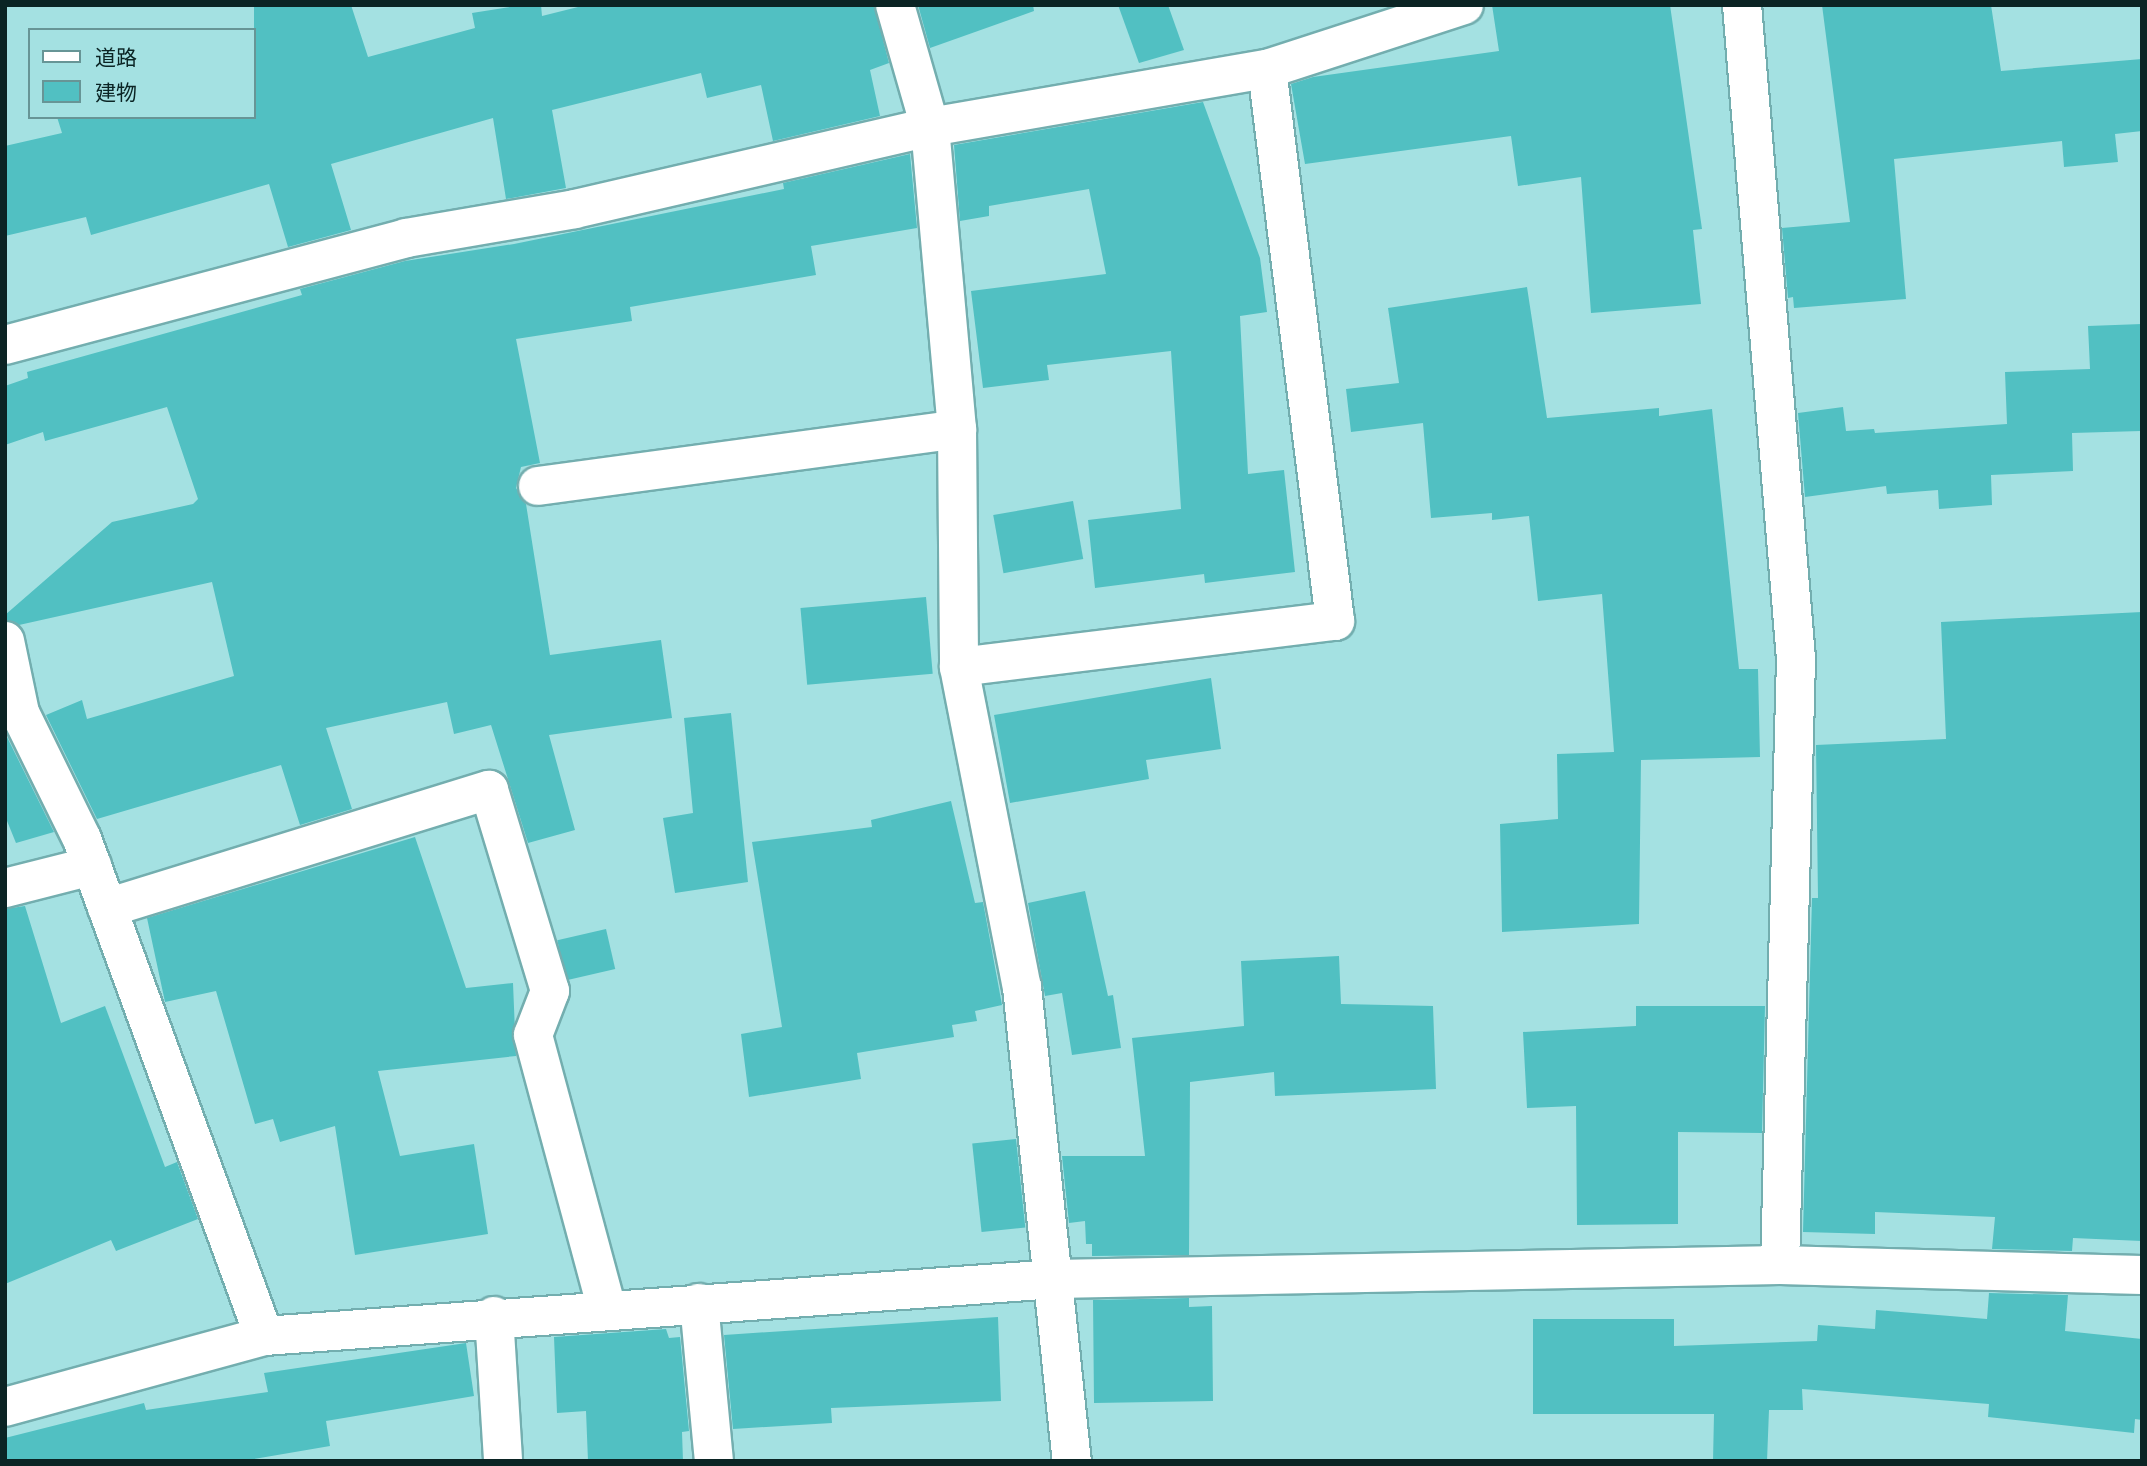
<!DOCTYPE html>
<html>
<head>
<meta charset="utf-8">
<style>
  body { margin:0 }
  #map { position:relative; width:2147px; height:1466px; overflow:hidden; background:#a4e1e2; font-family:Jost,"Noto Sans JP",sans-serif }
  div>[style] { position:absolute }
  [style*='--x'] { left:calc(var(--x)*1px); top:calc(var(--y)*1px); width:calc(var(--w)*1px); rotate:calc(var(--a)*1deg) }
  .building>* { inset:0; background:#51c0c2; transform-origin:0 0 }
  .roads { filter:drop-shadow(2px 0 #73aeaf) drop-shadow(-2px 0 #73aeaf) drop-shadow(0 2px #73aeaf) drop-shadow(0 -2px #73aeaf) }
  .minor>* { height:38px; margin:-19px; padding:0 19px; transform-origin:19px; border-radius:19px; background:#fff }
  span { translate:-50% -50%; white-space:nowrap; text-align:center; line-height:1.15; -webkit-text-stroke:5px #a4e1e2; paint-order:stroke }
  .frame { position:absolute; inset:0; border:7px solid #0b2424; pointer-events:none }
  .legend { position:absolute; left:28px; top:28px; width:228px; height:91px; box-sizing:border-box; background:#a4e1e2; border:2px solid #679596; margin:0; padding:9px 12px; list-style:none; font-size:21px; color:#0b2424 }
  .legend li { display:flex; align-items:center; gap:14px; height:35px }
  .legend b { width:35px; border:2px solid #679596 }
</style>
</head>
<body>
<div id="map">
  <div class="building">
    <i style="clip-path:polygon(254px 5px,351px 5px,368px 57px,475px 28px,472px 13px,523px 5px,541px 5px,542px 16px,586px 5px,874px 5px,889px 63px,870px 70px,880px 116px,773px 141px,761px 85px,707px 98px,701px 73px,552px 110px,566px 188px,506px 199px,493px 118px,331px 164px,351px 230px,288px 247px,269px 184px,91px 235px,86px 217px,5px 236px,5px 146px,62px 133px,57px 117px,254px 117px)"></i>
    <i style="clip-path:polygon(918px 5px,1033px 5px,1034px 11px,930px 48px)"></i>
    <i style="clip-path:polygon(1118px 5px,1168px 5px,1184px 50px,1139px 63px)"></i>
    <i style="clip-path:polygon(1492px 5px,1670px 5px,1702px 229px,1693px 230px,1701px 304px,1591px 313px,1581px 177px,1518px 186px,1511px 136px,1305px 164px,1291px 84px,1313px 77px,1499px 51px)"></i>
    <i style="clip-path:polygon(1822px 5px,1991px 5px,2001px 71px,2142px 59px,2142px 131px,2115px 134px,2118px 162px,2064px 167px,2062px 141px,1894px 159px,1906px 299px,1794px 308px,1793px 297px,1788px 298px,1782px 228px,1850px 222px)"></i>
    <i style="clip-path:polygon(1203px 102px,1260px 258px,1267px 312px,1240px 316px,1248px 474px,1284px 470px,1295px 572px,1205px 583px,1204px 574px,1095px 588px,1088px 520px,1181px 509px,1171px 351px,1047px 365px,1049px 380px,983px 388px,971px 291px,1106px 274px,1089px 189px,989px 206px,989px 216px,960px 221px,954px 145px)"></i>
    <i style="clip-path:polygon(910px 154px,917px 228px,811px 246px,816px 275px,630px 307px,632px 321px,516px 339px,540px 463px,521px 467px,516px 488px,526px 504px,550px 655px,661px 640px,672px 718px,549px 735px,575px 830px,528px 843px,491px 725px,454px 734px,447px 702px,326px 728px,352px 809px,300px 825px,281px 765px,97px 819px,46px 715px,82px 700px,87px 719px,234px 676px,212px 582px,19px 625px,5px 620px,5px 615px,112px 522px,193px 504px,198px 499px,167px 407px,45px 441px,43px 432px,5px 445px,5px 386px,28px 378px,27px 372px,302px 295px,300px 289px,405px 261px,514px 244px,784px 189px,783px 183px)"></i>
    <i style="clip-path:polygon(1527px 287px,1547px 418px,1659px 408px,1659px 416px,1712px 409px,1739px 669px,1758px 669px,1760px 757px,1641px 760px,1639px 924px,1502px 932px,1500px 824px,1558px 819px,1557px 754px,1614px 752px,1602px 594px,1538px 601px,1529px 516px,1492px 520px,1492px 513px,1431px 518px,1423px 423px,1351px 432px,1346px 389px,1399px 383px,1388px 308px)"></i>
    <i style="clip-path:polygon(2142px 324px,2141px 431px,2072px 433px,2073px 471px,1991px 475px,1992px 505px,1939px 509px,1938px 490px,1887px 494px,1886px 486px,1805px 497px,1798px 413px,1843px 407px,1846px 431px,1874px 429px,1875px 433px,2007px 424px,2005px 372px,2090px 369px,2088px 326px)"></i>
    <i style="left:1073px;top:501px;width:59px;height:81px;rotate:80deg"></i>
    <i style="left:926px;top:597px;width:77px;height:126px;rotate:85deg"></i>
    <i style="clip-path:polygon(2142px 612px,2142px 1241px,2073px 1238px,2072px 1251px,1992px 1249px,1995px 1217px,1875px 1212px,1875px 1234px,1803px 1232px,1812px 898px,1818px 898px,1816px 745px,1946px 739px,1941px 622px)"></i>
    <i style="clip-path:polygon(1211px 678px,1221px 749px,1146px 760px,1149px 779px,1010px 803px,994px 715px)"></i>
    <i style="clip-path:polygon(731px 713px,748px 882px,675px 893px,663px 818px,693px 813px,684px 718px)"></i>
    <i style="clip-path:polygon(5px 733px,54px 832px,16px 843px,5px 816px)"></i>
    <i style="clip-path:polygon(951px 801px,975px 903px,983px 902px,1002px 1005px,975px 1011px,977px 1021px,952px 1025px,954px 1037px,857px 1053px,861px 1079px,749px 1097px,741px 1034px,782px 1027px,752px 842px,872px 827px,871px 820px)"></i>
    <i style="clip-path:polygon(415px 837px,466px 988px,513px 983px,516px 1056px,378px 1071px,400px 1156px,474px 1144px,488px 1234px,355px 1255px,335px 1126px,280px 1142px,273px 1119px,255px 1124px,216px 991px,165px 1002px,147px 918px)"></i>
    <i style="clip-path:polygon(1085px 891px,1108px 996px,1113px 995px,1121px 1048px,1072px 1055px,1062px 993px,1045px 996px,1028px 903px)"></i>
    <i style="clip-path:polygon(25px 906px,61px 1023px,105px 1006px,165px 1167px,177px 1162px,198px 1219px,116px 1251px,111px 1240px,5px 1284px,5px 909px)"></i>
    <i style="left:606px;top:929px;width:41px;height:50px;rotate:77deg"></i>
    <i style="clip-path:polygon(1339px 956px,1341px 1004px,1433px 1006px,1436px 1089px,1275px 1096px,1274px 1072px,1190px 1082px,1189px 1255px,1092px 1256px,1092px 1244px,1086px 1244px,1085px 1221px,1069px 1223px,1062px 1156px,1145px 1156px,1132px 1038px,1244px 1026px,1241px 961px)"></i>
    <i style="clip-path:polygon(1636px 1006px,1765px 1006px,1762px 1133px,1678px 1132px,1678px 1224px,1577px 1225px,1576px 1106px,1527px 1108px,1523px 1032px,1636px 1026px)"></i>
    <i style="left:1016px;top:1139px;width:89px;height:44px;rotate:84deg"></i>
    <i style="clip-path:polygon(1989px 1293px,2068px 1295px,2065px 1331px,2142px 1339px,2142px 1420px,2135px 1419px,2134px 1433px,1988px 1417px,1989px 1404px,1802px 1389px,1803px 1410px,1769px 1410px,1767px 1461px,1713px 1461px,1714px 1414px,1533px 1414px,1533px 1319px,1674px 1319px,1674px 1346px,1817px 1341px,1818px 1325px,1875px 1329px,1876px 1310px,1987px 1319px)"></i>
    <i style="clip-path:polygon(1189px 1298px,1189px 1307px,1212px 1306px,1213px 1401px,1094px 1403px,1093px 1300px)"></i>
    <i style="clip-path:polygon(998px 1317px,1001px 1401px,831px 1408px,832px 1423px,733px 1429px,724px 1335px)"></i>
    <i style="clip-path:polygon(666px 1329px,669px 1338px,680px 1337px,689px 1431px,682px 1432px,683px 1461px,588px 1461px,586px 1411px,557px 1413px,554px 1337px)"></i>
    <i style="clip-path:polygon(466px 1343px,474px 1396px,326px 1421px,330px 1446px,243px 1461px,5px 1461px,5px 1438px,144px 1403px,146px 1410px,268px 1392px,264px 1373px)"></i>
  </div>
  <div class="roads">
    <div class="minor">
      <i style="--x:895;--y:5;--w:127;--a:74"></i>
      <i style="--x:930;--y:127;--w:303;--a:84.9"></i>
      <i style="--x:957;--y:429;--w:238;--a:89.5"></i>
      <i style="--x:959;--y:667;--w:326;--a:78.9"></i>
      <i style="--x:1022;--y:987;--w:477;--a:84"></i>
      <i style="--x:1742;--y:5;--w:656;--a:85.28"></i>
      <i style="--x:1796;--y:659;--w:606;--a:91.51"></i>
      <i style="--x:5;--y:345;--w:415;--a:-14.9"></i>
      <i style="--x:406;--y:238;--w:171;--a:-9.7"></i>
      <i style="--x:575;--y:209;--w:364;--a:-13"></i>
      <i style="--x:930;--y:127;--w:342;--a:-9.8"></i>
      <i style="--x:1267;--y:69;--w:207;--a:-18"></i>
      <i style="--x:538;--y:486;--w:423;--a:-7.7"></i>
      <i style="--x:5;--y:641;--w:74;--a:78.2"></i>
      <i style="--x:20;--y:713;--w:140;--a:63.8"></i>
      <i style="--x:82;--y:839;--w:529;--a:69.89"></i>
      <i style="--x:959;--y:667;--w:379;--a:-7"></i>
      <i style="--x:1335;--y:621;--w:556;--a:-97.02"></i>
      <i style="--x:5;--y:888;--w:90;--a:-14.2"></i>
      <i style="--x:107;--y:908;--w:400;--a:-17.2"></i>
      <i style="--x:489;--y:790;--w:210;--a:73.1"></i>
      <i style="--x:550;--y:991;--w:47;--a:111.1"></i>
      <i style="--x:533;--y:1035;--w:284;--a:74.9"></i>
      <i style="--x:699;--y:1303;--w:159;--a:84.6"></i>
      <i style="--x:494;--y:1316;--w:145;--a:86.4"></i>
      <i style="--x:5;--y:1407;--w:269;--a:-15.3"></i>
      <i style="--x:264;--y:1336;--w:793;--a:-4.12"></i>
      <i style="--x:1055;--y:1279;--w:725;--a:-1.11"></i>
      <i style="--x:1780;--y:1265;--w:362;--a:1.6"></i>
    </div>
  </div>
  <div class="frame"></div>
  <ul class="legend">
  <li><b style="height:9px;background:#fff"></b>道路</li>
  <li><b style="height:19px;background:#51c0c2"></b>建物</li>
  </ul>
</div>
</body>
</html>
